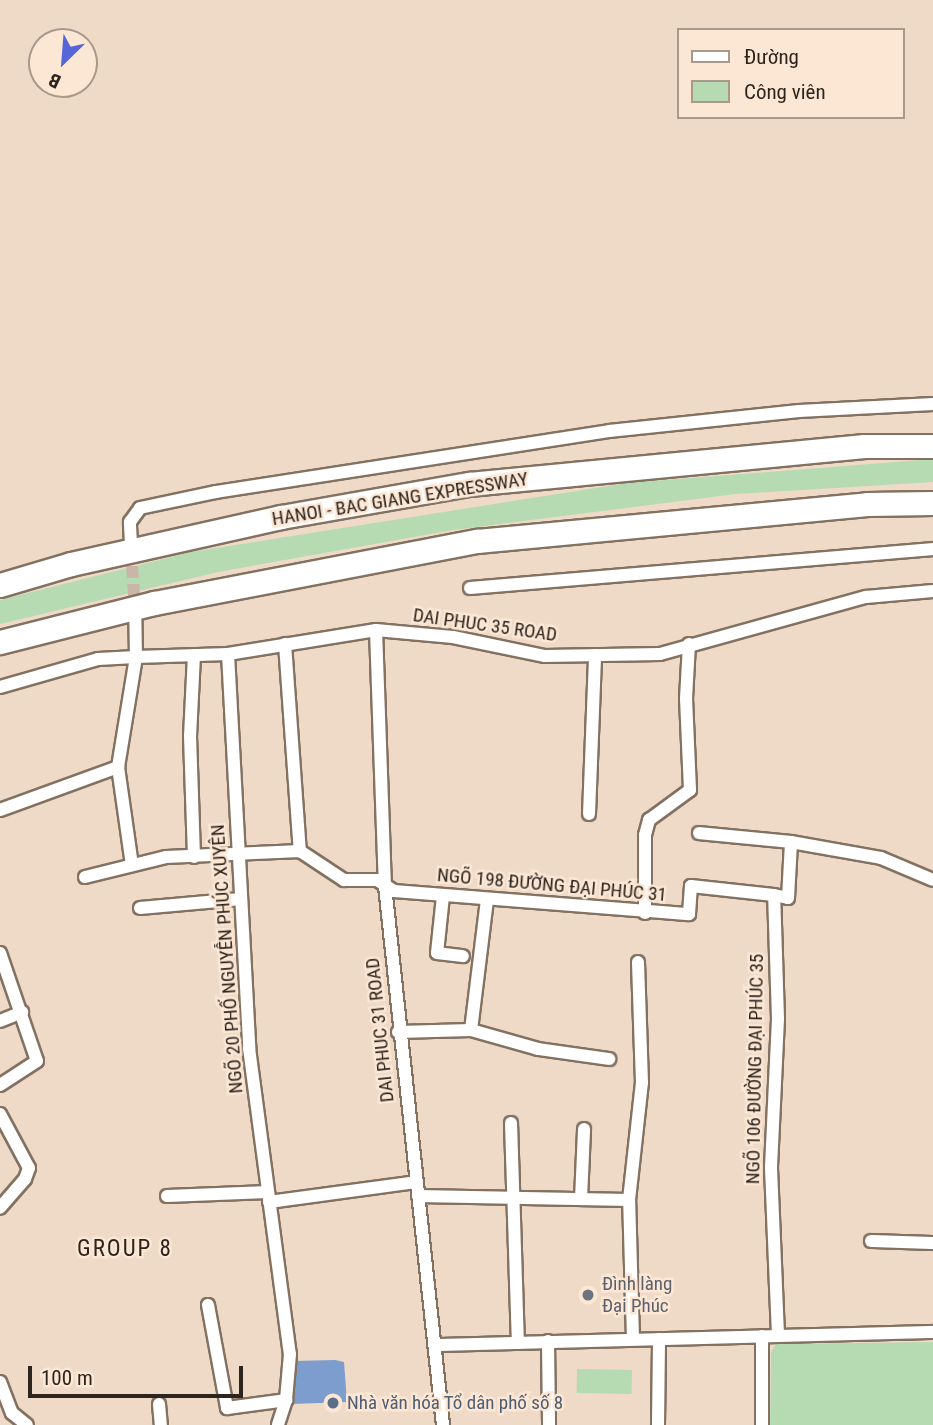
<!DOCTYPE html>
<html>
<head>
<meta charset="utf-8">
<style>
  body { margin:0 }
  #map { position:relative; width:933px; height:1425px; overflow:hidden; background:#efdac8; font-family:"Roboto Condensed",sans-serif }
  div>[style] { position:absolute }
  [style*='--x'] { left:calc(var(--x)*1px); top:calc(var(--y)*1px); width:calc(var(--w)*1px); rotate:calc(var(--a)*1deg) }
  .green>* { inset:0; background:#b6dbb3; transform-origin:0 0 }
  .water>* { inset:0; background:#7d9dce }
  .minor-tunnel>* { height:12px; margin-top:-6px; transform-origin:0; background:repeating-linear-gradient(90deg,#c8b6a6 0 12px,transparent 0 18px) }
  .roads { filter:drop-shadow(2px 0 #837161) drop-shadow(-2px 0 #837161) drop-shadow(0 2px #837161) drop-shadow(0 -2px #837161) }
  .minor>* { height:12px; margin:-6px; padding:0 6px; transform-origin:6px; border-radius:6px; background:#fff }
  .motorway>* { height:23px; margin:-11.5px; padding:0 11.5px; transform-origin:11.5px; border-radius:11.5px; background:#fff }
  .dots>* { width:19px; height:19px; translate:-50% -50%; box-sizing:border-box; border:4px solid #fce7d5; border-radius:50% }
  span { translate:-50% -50%; white-space:nowrap; text-align:center; line-height:1.15; -webkit-text-stroke:5px #fce7d5; paint-order:stroke }
  .street-label { font-size:19px; color:#2c241d }
  .worship-label { font-size:19px; color:#5b616d }
  .left { translate:0 -50%; text-align:left }
  .service-label { font-size:19px; color:#4e5e75 }
  .quarter-label { font-size:23px; color:#2c241d; letter-spacing:2px }
  .legend { position:absolute; left:677px; top:28px; width:228px; height:91px; box-sizing:border-box; background:#fce7d5; border:2px solid #a9998b; margin:0; padding:9px 12px; list-style:none; font-size:21px; color:#2c241d }
  .legend li { display:flex; align-items:center; gap:14px; height:35px }
  .legend b { width:35px; border:2px solid #a9998b }
  .north { position:absolute; left:28px; top:28px; width:70px; height:70px; box-sizing:border-box; background:#fce7d5; border:2px solid #a9998b; border-radius:50%; rotate:205deg; font-size:19px; font-weight:700; line-height:28px; text-align:center; color:#2c241d }
  .north::after { content:''; display:block; margin:auto; width:24px; height:32px; background:#5765db; clip-path:polygon(50% 0,100% 100%,50% 72%,0 100%) }
  .scale { position:absolute; left:28px; top:1366px; width:215px; height:32px; box-sizing:border-box; border:4px solid #2c241d; border-top:0; padding-left:9px; font-size:21px; line-height:24px; white-space:nowrap; color:#2c241d; -webkit-text-stroke:5px #fce7d5; paint-order:stroke }
</style>
</head>
<body>
<div id="map">
  <div class="green">
    <i style="clip-path:polygon(933px 459px,933px 482px,736px 494px,453px 530px,218px 572px,0 624px,0 600px,191px 552px,627px 483px)"></i>
    <i style="clip-path:polygon(933px 1342px,933px 1425px,770px 1425px,771px 1352px,776px 1344px)"></i>
    <i style="left:577px;top:1369px;width:55px;height:24px;rotate:1deg"></i>
  </div>
  <div class="water">
    <i style="clip-path:polygon(335px 1360px,344px 1362px,347px 1402px,292px 1404px,293px 1361px)"></i>
  </div>
  <div class="minor-tunnel">
    <i style="--x:131;--y:548;--w:63;--a:86.4"></i>
  </div>
  <div class="roads">
    <div class="minor">
      <i style="--x:131;--y:544;--w:22;--a:-93"></i>
      <i style="--x:130;--y:522;--w:17;--a:-54"></i>
      <i style="--x:140;--y:508;--w:78;--a:-11.9"></i>
      <i style="--x:216;--y:492;--w:398;--a:-8.8"></i>
      <i style="--x:609;--y:431;--w:191;--a:-6"></i>
      <i style="--x:799;--y:411;--w:134;--a:-3"></i>
      <i style="--x:470;--y:588;--w:465;--a:-4.8"></i>
      <i style="--x:376;--y:630;--w:256;--a:88"></i>
      <i style="--x:385;--y:886;--w:542;--a:83.86"></i>
      <i style="--x:285;--y:644;--w:208;--a:85.9"></i>
      <i style="--x:228;--y:654;--w:395;--a:86.9"></i>
      <i style="--x:249;--y:1048;--w:309;--a:82.4"></i>
      <i style="--x:290;--y:1354;--w:46;--a:95"></i>
      <i style="--x:286;--y:1400;--w:26;--a:108"></i>
      <i style="--x:194;--y:655;--w:81;--a:92.8"></i>
      <i style="--x:190;--y:736;--w:121;--a:88.1"></i>
      <i style="--x:0;--y:687;--w:102;--a:-15.9"></i>
      <i style="--x:98;--y:659;--w:38;--a:-3"></i>
      <i style="--x:136;--y:657;--w:39;--a:-91"></i>
      <i style="--x:118;--y:767;--w:99;--a:81.9"></i>
      <i style="--x:0;--y:810;--w:126;--a:-20"></i>
      <i style="--x:118;--y:767;--w:111;--a:-80.7"></i>
      <i style="--x:136;--y:657;--w:92;--a:-1.9"></i>
      <i style="--x:228;--y:654;--w:150;--a:-9.2"></i>
      <i style="--x:376;--y:630;--w:77;--a:5.2"></i>
      <i style="--x:453;--y:637;--w:94;--a:11.7"></i>
      <i style="--x:545;--y:656;--w:115;--a:-1"></i>
      <i style="--x:660;--y:654;--w:214;--a:-15.5"></i>
      <i style="--x:866;--y:597;--w:67;--a:-5.1"></i>
      <i style="--x:589;--y:814;--w:159;--a:-87.8"></i>
      <i style="--x:699;--y:833;--w:92;--a:5.6"></i>
      <i style="--x:85;--y:877;--w:83;--a:-13.9"></i>
      <i style="--x:166;--y:857;--w:134;--a:-2.6"></i>
      <i style="--x:300;--y:851;--w:53;--a:33.4"></i>
      <i style="--x:344;--y:880;--w:33;--a:0"></i>
      <i style="--x:377;--y:880;--w:20;--a:33"></i>
      <i style="--x:394;--y:891;--w:296;--a:4.5"></i>
      <i style="--x:689;--y:914;--w:28;--a:-86"></i>
      <i style="--x:691;--y:886;--w:83;--a:6.2"></i>
      <i style="--x:443;--y:896;--w:57;--a:96"></i>
      <i style="--x:437;--y:953;--w:26;--a:7"></i>
      <i style="--x:140;--y:908;--w:101;--a:-5.1"></i>
      <i style="--x:645;--y:913;--w:78;--a:-90"></i>
      <i style="--x:645;--y:835;--w:16;--a:-75"></i>
      <i style="--x:649;--y:820;--w:51;--a:-36.2"></i>
      <i style="--x:690;--y:790;--w:91;--a:-92.5"></i>
      <i style="--x:686;--y:699;--w:55;--a:-86.9"></i>
      <i style="--x:0;--y:953;--w:114;--a:71.1"></i>
      <i style="--x:37;--y:1061;--w:44;--a:147"></i>
      <i style="--x:0;--y:1021;--w:24;--a:-22"></i>
      <i style="--x:471;--y:1030;--w:132;--a:-83"></i>
      <i style="--x:398;--y:1032;--w:73;--a:-1.6"></i>
      <i style="--x:471;--y:1030;--w:70;--a:15.8"></i>
      <i style="--x:538;--y:1049;--w:72;--a:8"></i>
      <i style="--x:0;--y:1114;--w:61;--a:61.8"></i>
      <i style="--x:29;--y:1168;--w:12;--a:110"></i>
      <i style="--x:25;--y:1179;--w:38;--a:131"></i>
      <i style="--x:511;--y:1123;--w:220;--a:88.2"></i>
      <i style="--x:167;--y:1196;--w:101;--a:-2.3"></i>
      <i style="--x:418;--y:1196;--w:211;--a:1.1"></i>
      <i style="--x:581;--y:1199;--w:70;--a:-87.5"></i>
      <i style="--x:269;--y:1202;--w:148;--a:-7.7"></i>
      <i style="--x:871;--y:1241;--w:62;--a:1.8"></i>
      <i style="--x:208;--y:1305;--w:105;--a:79.5"></i>
      <i style="--x:227;--y:1408;--w:60;--a:-7.7"></i>
      <i style="--x:778;--y:1335;--w:168;--a:-92.4"></i>
      <i style="--x:771;--y:1167;--w:148;--a:-87.3"></i>
      <i style="--x:778;--y:1019;--w:124;--a:-91.8"></i>
      <i style="--x:774;--y:895;--w:14;--a:12"></i>
      <i style="--x:788;--y:898;--w:56;--a:-86.9"></i>
      <i style="--x:791;--y:842;--w:91;--a:10.1"></i>
      <i style="--x:881;--y:858;--w:56;--a:22.9"></i>
      <i style="--x:762;--y:1336;--w:89;--a:90"></i>
      <i style="--x:633;--y:1339;--w:139;--a:-91.6"></i>
      <i style="--x:629;--y:1200;--w:118;--a:-83.7"></i>
      <i style="--x:642;--y:1083;--w:121;--a:-91.9"></i>
      <i style="--x:548;--y:1341;--w:84;--a:89.3"></i>
      <i style="--x:436;--y:1345;--w:497;--a:-1.5"></i>
      <i style="--x:0;--y:1382;--w:33;--a:69"></i>
      <i style="--x:12;--y:1413;--w:19;--a:39"></i>
      <i style="--x:159;--y:1404;--w:21;--a:85"></i>
      <i style="--x:658;--y:1425;--w:86;--a:-89.3"></i>
    </div>
    <div class="motorway">
      <i style="--x:0;--y:585;--w:74;--a:-16.5"></i>
      <i style="--x:71;--y:564;--w:215;--a:-12.6"></i>
      <i style="--x:281;--y:517;--w:191;--a:-10"></i>
      <i style="--x:469;--y:484;--w:397;--a:-5.5"></i>
      <i style="--x:864;--y:446;--w:69;--a:0"></i>
      <i style="--x:0;--y:642;--w:159;--a:-14.2"></i>
      <i style="--x:154;--y:603;--w:329;--a:-10.9"></i>
      <i style="--x:477;--y:541;--w:392;--a:-5.4"></i>
      <i style="--x:867;--y:504;--w:66;--a:-0.9"></i>
    </div>
  </div>
  <div class="dots">
    <i style="left:588px;top:1295px;background:#6b7280"></i>
    <i style="left:333px;top:1403px;background:#5c6f8a"></i>
  </div>
  <div class="street-label">
    <span style="left:400px;top:499px;rotate:-9deg">HANOI - BAC GIANG EXPRESSWAY</span>
    <span style="left:485px;top:625px;rotate:8deg">DAI PHUC 35 ROAD</span>
    <span style="left:552px;top:885px;rotate:5deg">NGÕ 198 ĐƯỜNG ĐẠI PHÚC 31</span>
    <span style="left:227px;top:959px;rotate:-94deg">NGÕ 20 PHỐ NGUYỄN PHÚC XUYÊN</span>
    <span style="left:380px;top:1030px;rotate:-96deg">DAI PHUC 31 ROAD</span>
    <span style="left:755px;top:1069px;rotate:-89deg">NGÕ 106 ĐƯỜNG ĐẠI PHÚC 35</span>
  </div>
  <div class="worship-label">
    <span class="left" style="left:602px;top:1295px">Đình làng<br>Đại Phúc</span>
  </div>
  <div class="service-label">
    <span class="left" style="left:347px;top:1403px">Nhà văn hóa Tổ dân phố số 8</span>
  </div>
  <div class="quarter-label">
    <span style="left:125px;top:1249px">GROUP 8</span>
  </div>
  <ul class="legend">
  <li><b style="height:9px;background:#fff"></b>Đường</li>
  <li><b style="height:19px;background:#b6dbb3"></b>Công viên</li>
  </ul>
  <div class="north">B</div>
  <div class="scale">100 m</div>
</div>
</body>
</html>
